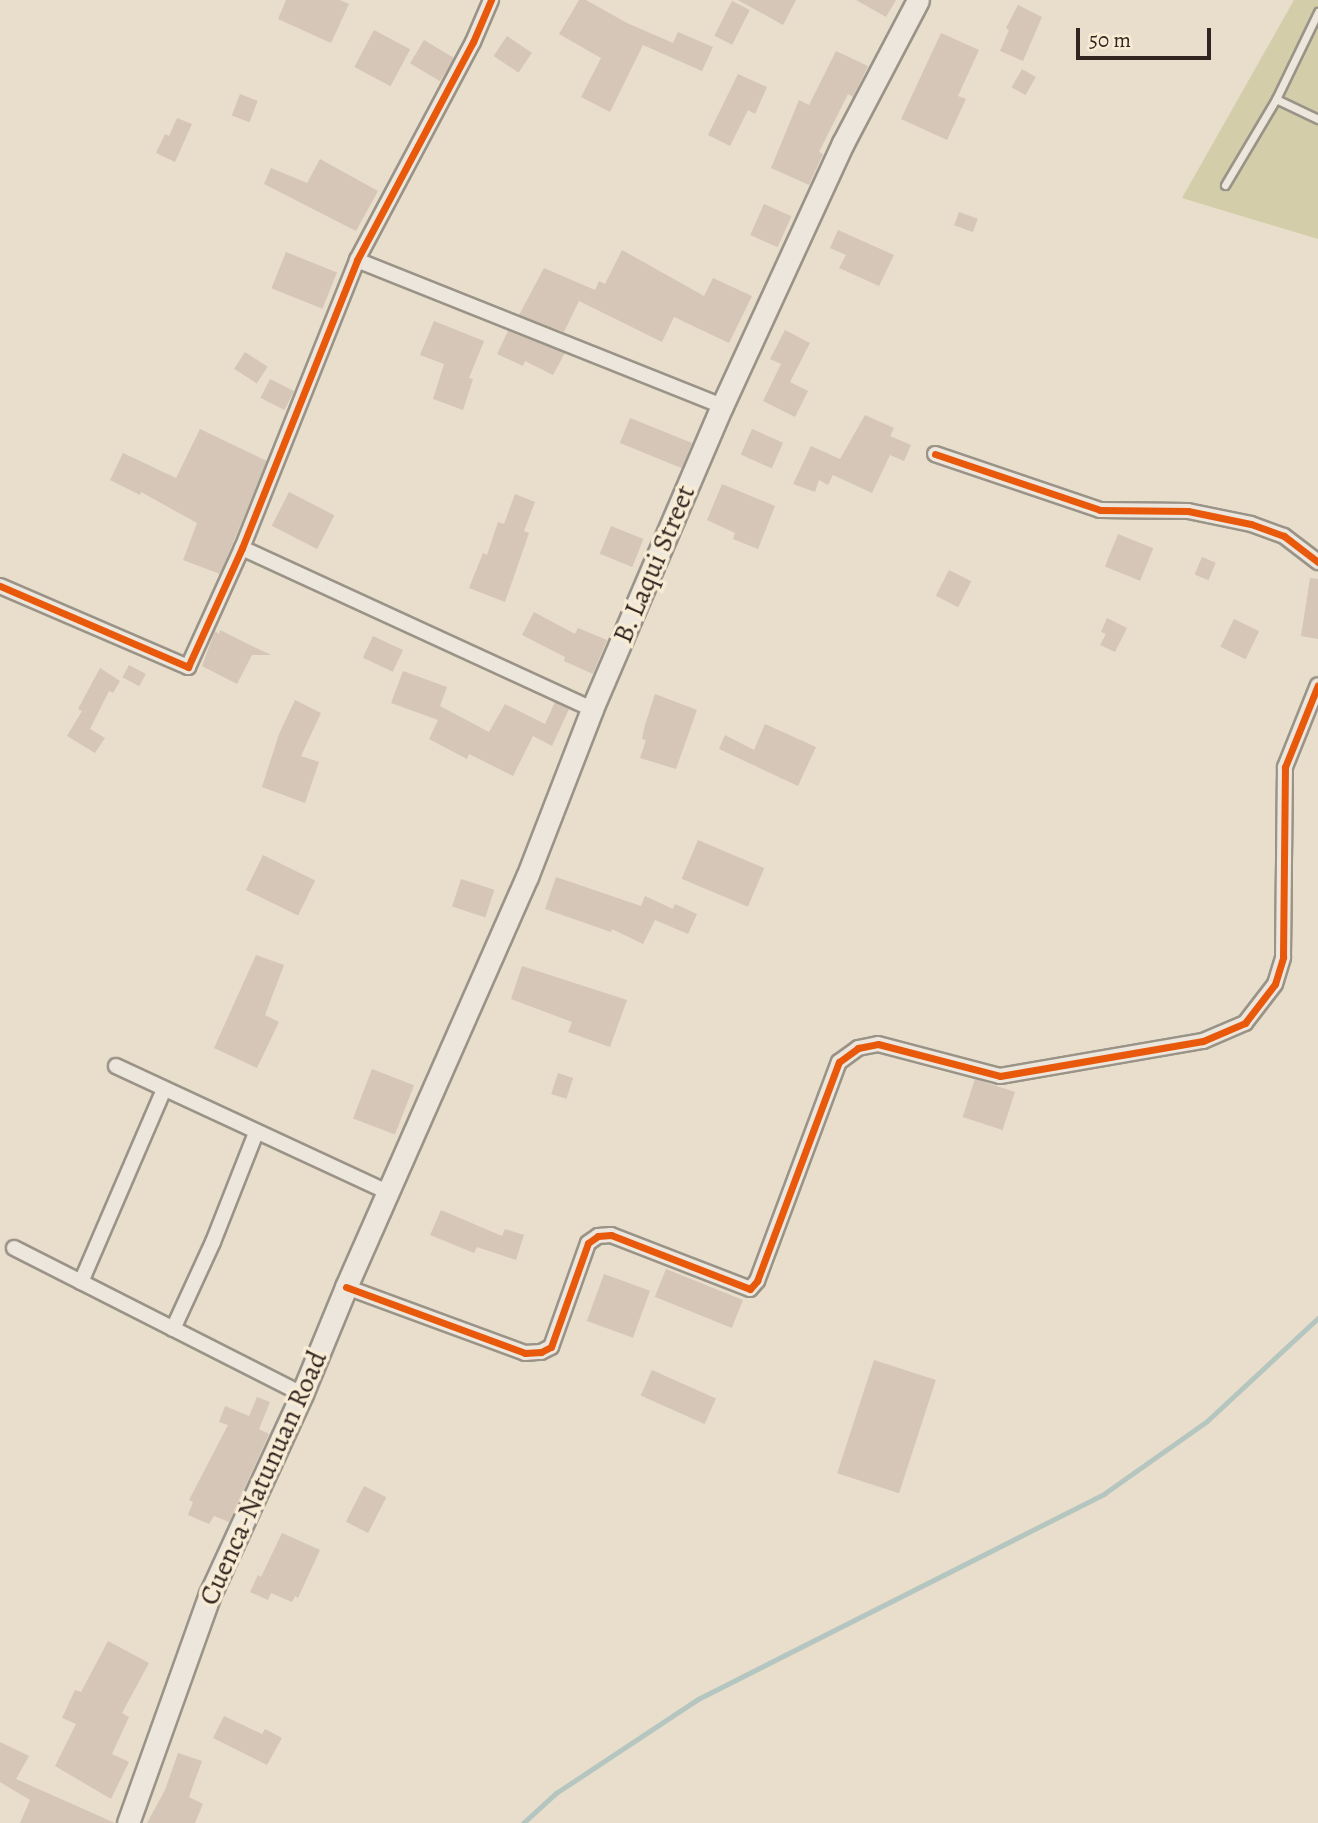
<!DOCTYPE html>
<html>
<head>
<meta charset="utf-8">
<style>
  body { margin:0 }
  #map { position:relative; width:1318px; height:1823px; overflow:hidden; background:#e8decb; font-family:Alegreya,serif }
  div>[style] { position:absolute }
  [style*='--x'] { left:calc(var(--x)*1px); top:calc(var(--y)*1px); width:calc(var(--w)*1px); rotate:calc(var(--a)*1deg) }
  .green>* { inset:0; background:#d3cea9 }
  .stream>* { height:5px; margin:-2.5px; padding:0 2.5px; transform-origin:2.5px; border-radius:2.5px; background:#b4c6bf }
  .building>* { inset:0; background:#d5c6b8; transform-origin:0 0 }
  .roads { filter:drop-shadow(2px 0 #9a9387) drop-shadow(-2px 0 #9a9387) drop-shadow(0 2px #9a9387) drop-shadow(0 -2px #9a9387) }
  .service>* { height:7px; margin:-3.5px; padding:0 3.5px; transform-origin:3.5px; border-radius:3.5px; background:#ece6dd }
  .minor>* { height:14px; margin:-7px; padding:0 7px; transform-origin:7px; border-radius:7px; background:#ece6dd }
  .secondary>* { height:21px; margin:-10.5px; padding:0 10.5px; transform-origin:10.5px; border-radius:10.5px; background:#ece6dd }
  .cycleway>* { height:7px; margin:-3.5px; padding:0 3.5px; transform-origin:3.5px; border-radius:3.5px; background:#e8590c }
  span { translate:-50% -50%; white-space:nowrap; text-align:center; line-height:1.15; -webkit-text-stroke:7px #f8ecd5; paint-order:stroke }
  .street-label { font-size:28px; color:#322521 }
  .scale { position:absolute; left:1076px; top:28px; width:135px; height:32px; box-sizing:border-box; border:4px solid #322521; border-top:0; padding-left:9px; font-size:21px; line-height:24px; white-space:nowrap; color:#322521; -webkit-text-stroke:5px #f8ecd5; paint-order:stroke }
</style>
</head>
<body>
<div id="map">
  <div class="green">
    <i style="clip-path:polygon(1294px 0,1318px 0,1318px 239px,1182px 198px)"></i>
  </div>
  <div class="stream">
    <i style="--x:523;--y:1823;--w:45;--a:-42.3"></i>
    <i style="--x:556;--y:1793;--w:170;--a:-33.5"></i>
    <i style="--x:698;--y:1699;--w:456;--a:-26.8"></i>
    <i style="--x:1105;--y:1493;--w:125;--a:-35.2"></i>
    <i style="--x:1207;--y:1421;--w:151;--a:-42.9"></i>
  </div>
  <div class="building">
    <i style="clip-path:polygon(286px 0,340px 0,349px 4px,331px 43px,278px 19px)"></i>
    <i style="clip-path:polygon(579px 0,586px 0,627px 23px,673px 43px,678px 32px,713px 47px,702px 71px,643px 45px,610px 112px,581px 97px,601px 58px,559px 34px)"></i>
    <i style="clip-path:polygon(738px 0,796px 0,783px 25px)"></i>
    <i style="clip-path:polygon(856px 0,896px 0,886px 17px)"></i>
    <i style="left:732px;top:1px;width:20px;height:39px;rotate:27deg"></i>
    <i style="clip-path:polygon(1018px 5px,1042px 17px,1023px 61px,1000px 51px,1009px 30px,1006px 28px)"></i>
    <i style="left:374px;top:30px;width:41px;height:42px;rotate:28deg"></i>
    <i style="clip-path:polygon(941px 33px,979px 50px,958px 96px,966px 99px,947px 140px,901px 119px)"></i>
    <i style="left:507px;top:36px;width:30px;height:24px;rotate:34deg"></i>
    <i style="left:424px;top:40px;width:35px;height:27px;rotate:31deg"></i>
    <i style="clip-path:polygon(836px 51px,868px 66px,853px 97px,848px 94px,819px 152px,823px 154px,809px 185px,771px 168px,799px 100px,809px 105px)"></i>
    <i style="left:1022px;top:69px;width:16px;height:21px;rotate:30deg"></i>
    <i style="clip-path:polygon(738px 74px,767px 87px,755px 114px,748px 110px,730px 146px,708px 135px)"></i>
    <i style="left:240px;top:94px;width:19px;height:23px;rotate:21deg"></i>
    <i style="clip-path:polygon(177px 118px,192px 124px,175px 162px,156px 153px,165px 134px,169px 136px)"></i>
    <i style="clip-path:polygon(320px 159px,378px 191px,356px 231px,264px 184px,271px 168px,307px 183px)"></i>
    <i style="left:764px;top:204px;width:30px;height:34px;rotate:24deg"></i>
    <i style="left:959px;top:212px;width:20px;height:14px;rotate:20deg"></i>
    <i style="clip-path:polygon(838px 230px,894px 255px,879px 286px,839px 268px,846px 255px,830px 248px)"></i>
    <i style="clip-path:polygon(622px 250px,704px 296px,713px 278px,752px 296px,729px 343px,674px 317px,662px 342px,579px 301px,564px 332px,519px 315px,544px 268px,595px 290px,599px 281px,605px 284px)"></i>
    <i style="left:286px;top:252px;width:55px;height:39px;rotate:22deg"></i>
    <i style="clip-path:polygon(434px 321px,484px 341px,469px 378px,473px 379px,463px 410px,433px 399px,444px 364px,420px 355px)"></i>
    <i style="clip-path:polygon(785px 330px,810px 343px,790px 382px,808px 391px,795px 417px,763px 401px,781px 364px,770px 359px)"></i>
    <i style="clip-path:polygon(508px 331px,565px 353px,553px 375px,525px 361px,523px 366px,497px 354px)"></i>
    <i style="left:245px;top:352px;width:27px;height:20px;rotate:33deg"></i>
    <i style="left:270px;top:379px;width:27px;height:21px;rotate:27deg"></i>
    <i style="clip-path:polygon(865px 415px,894px 428px,890px 436px,911px 445px,904px 461px,890px 455px,872px 493px,833px 475px,828px 485px,819px 480px,815px 492px,793px 484px,811px 446px,840px 459px)"></i>
    <i style="left:630px;top:418px;width:67px;height:27px;rotate:22deg"></i>
    <i style="clip-path:polygon(200px 429px,267px 461px,220px 574px,183px 560px,197px 523px,141px 492px,140px 495px,110px 480px,123px 453px,176px 478px)"></i>
    <i style="left:752px;top:429px;width:34px;height:28px;rotate:24deg"></i>
    <i style="clip-path:polygon(722px 484px,775px 506px,758px 549px,733px 539px,735px 533px,707px 520px)"></i>
    <i style="left:289px;top:492px;width:51px;height:38px;rotate:27deg"></i>
    <i style="clip-path:polygon(515px 494px,535px 502px,524px 531px,529px 533px,505px 602px,469px 588px,483px 553px,487px 555px,498px 522px,504px 524px)"></i>
    <i style="left:611px;top:526px;width:35px;height:30px;rotate:22deg"></i>
    <i style="left:1118px;top:534px;width:38px;height:35px;rotate:22deg"></i>
    <i style="left:1202px;top:557px;width:15px;height:19px;rotate:23deg"></i>
    <i style="left:949px;top:570px;width:25px;height:29px;rotate:27deg"></i>
    <i style="clip-path:polygon(1310px 578px,1318px 579px,1318px 639px,1301px 636px)"></i>
    <i style="clip-path:polygon(534px 612px,575px 634px,578px 628px,607px 640px,593px 674px,564px 661px,565px 657px,522px 635px)"></i>
    <i style="clip-path:polygon(1107px 618px,1127px 628px,1115px 652px,1100px 645px,1106px 634px,1101px 632px)"></i>
    <i style="left:1234px;top:619px;width:28px;height:31px;rotate:26deg"></i>
    <i style="clip-path:polygon(220px 630px,250px 645px,271px 655px,252px 655px,237px 684px,202px 666px,215px 631px,219px 634px)"></i>
    <i style="left:373px;top:636px;width:33px;height:24px;rotate:25deg"></i>
    <i style="left:129px;top:665px;width:19px;height:14px;rotate:28deg"></i>
    <i style="clip-path:polygon(100px 668px,120px 681px,113px 693px,109px 691px,90px 729px,105px 738px,95px 753px,67px 736px,82px 711px,78px 709px)"></i>
    <i style="clip-path:polygon(403px 671px,447px 687px,440px 706px,489px 732px,505px 704px,545px 724px,555px 702px,569px 709px,552px 746px,533px 736px,513px 776px,469px 754px,467px 759px,429px 739px,438px 720px,391px 703px)"></i>
    <i style="clip-path:polygon(655px 694px,697px 710px,676px 769px,640px 758px,646px 740px,642px 739px,645px 725px)"></i>
    <i style="clip-path:polygon(295px 700px,321px 713px,301px 756px,319px 762px,305px 803px,262px 787px,279px 734px)"></i>
    <i style="clip-path:polygon(765px 724px,816px 747px,798px 786px,719px 749px,725px 735px,754px 750px)"></i>
    <i style="left:698px;top:840px;width:72px;height:42px;rotate:23deg"></i>
    <i style="left:263px;top:855px;width:58px;height:39px;rotate:26deg"></i>
    <i style="clip-path:polygon(556px 877px,641px 906px,645px 896px,673px 909px,675px 904px,697px 914px,688px 934px,655px 920px,643px 944px,612px 929px,611px 932px,545px 909px)"></i>
    <i style="left:461px;top:879px;width:35px;height:29px;rotate:18deg"></i>
    <i style="clip-path:polygon(256px 955px,284px 965px,265px 1015px,279px 1022px,257px 1068px,214px 1048px)"></i>
    <i style="clip-path:polygon(522px 966px,627px 1000px,610px 1047px,568px 1032px,572px 1022px,511px 999px)"></i>
    <i style="left:372px;top:1069px;width:45px;height:53px;rotate:21deg"></i>
    <i style="left:558px;top:1073px;width:16px;height:22px;rotate:18deg"></i>
    <i style="left:975px;top:1079px;width:42px;height:40px;rotate:18deg"></i>
    <i style="clip-path:polygon(441px 1210px,502px 1236px,505px 1229px,524px 1235px,516px 1260px,477px 1247px,474px 1253px,430px 1235px)"></i>
    <i style="left:666px;top:1269px;width:83px;height:30px;rotate:22deg"></i>
    <i style="left:604px;top:1274px;width:49px;height:50px;rotate:20deg"></i>
    <i style="left:874px;top:1360px;width:65px;height:119px;rotate:18deg"></i>
    <i style="left:652px;top:1370px;width:70px;height:28px;rotate:24deg"></i>
    <i style="clip-path:polygon(257px 1397px,270px 1402px,259px 1429px,269px 1434px,229px 1522px,214px 1516px,209px 1524px,188px 1515px,193px 1502px,189px 1500px,228px 1425px,219px 1422px,225px 1406px,249px 1416px)"></i>
    <i style="left:364px;top:1486px;width:25px;height:40px;rotate:27deg"></i>
    <i style="clip-path:polygon(282px 1533px,320px 1550px,298px 1598px,295px 1596px,292px 1602px,271px 1593px,268px 1600px,250px 1592px,258px 1575px,261px 1577px)"></i>
    <i style="clip-path:polygon(108px 1641px,149px 1663px,122px 1713px,129px 1717px,112px 1754px,129px 1762px,111px 1799px,55px 1766px,76px 1724px,62px 1718px,75px 1690px,81px 1692px)"></i>
    <i style="clip-path:polygon(224px 1716px,262px 1734px,265px 1729px,282px 1738px,267px 1765px,213px 1738px)"></i>
    <i style="clip-path:polygon(0 1742px,29px 1756px,16px 1779px,115px 1823px,20px 1823px,30px 1800px,0 1782px)"></i>
    <i style="clip-path:polygon(178px 1753px,202px 1761px,189px 1797px,203px 1804px,195px 1823px,147px 1823px,165px 1790px)"></i>
  </div>
  <div class="roads">
    <div class="service">
      <i style="--x:1276;--y:99;--w:47;--a:25.5"></i>
      <i style="--x:1225;--y:185;--w:100;--a:-59.3"></i>
      <i style="--x:1276;--y:99;--w:97;--a:-64.2"></i>
    </div>
    <div class="minor">
      <i style="--x:357;--y:260;--w:393;--a:21.8"></i>
      <i style="--x:935;--y:454;--w:174;--a:18.7"></i>
      <i style="--x:1100;--y:510;--w:88;--a:0.7"></i>
      <i style="--x:1188;--y:511;--w:64;--a:11.7"></i>
      <i style="--x:1251;--y:524;--w:35;--a:20"></i>
      <i style="--x:1284;--y:536;--w:43;--a:37.4"></i>
      <i style="--x:242;--y:548;--w:385;--a:24.7"></i>
      <i style="--x:0;--y:586;--w:205;--a:23.3"></i>
      <i style="--x:188;--y:667;--w:131;--a:-65.6"></i>
      <i style="--x:242;--y:548;--w:310;--a:-68.2"></i>
      <i style="--x:357;--y:260;--w:247;--a:-62"></i>
      <i style="--x:473;--y:42;--w:46;--a:-66.8"></i>
      <i style="--x:116;--y:1066;--w:300;--a:24.9"></i>
      <i style="--x:14;--y:1248;--w:323;--a:26.9"></i>
      <i style="--x:81;--y:1282;--w:210;--a:-66.7"></i>
      <i style="--x:346;--y:1287;--w:191;--a:20.2"></i>
      <i style="--x:525;--y:1353;--w:16;--a:-4"></i>
      <i style="--x:541;--y:1352;--w:11;--a:-27"></i>
      <i style="--x:551;--y:1347;--w:110;--a:-70.4"></i>
      <i style="--x:588;--y:1243;--w:12;--a:-35"></i>
      <i style="--x:598;--y:1236;--w:13;--a:-4"></i>
      <i style="--x:611;--y:1235;--w:149;--a:21.2"></i>
      <i style="--x:750;--y:1289;--w:11;--a:-49"></i>
      <i style="--x:757;--y:1281;--w:234;--a:-69.5"></i>
      <i style="--x:839;--y:1062;--w:24;--a:-36"></i>
      <i style="--x:858;--y:1048;--w:20;--a:-11"></i>
      <i style="--x:878;--y:1044;--w:126;--a:14.7"></i>
      <i style="--x:1000;--y:1076;--w:206;--a:-9.8"></i>
      <i style="--x:1203;--y:1041;--w:46;--a:-23.2"></i>
      <i style="--x:1245;--y:1023;--w:49;--a:-52.4"></i>
      <i style="--x:1275;--y:984;--w:28;--a:-73"></i>
      <i style="--x:1283;--y:957;--w:190;--a:-89.4"></i>
      <i style="--x:1285;--y:767;--w:88;--a:-68.1"></i>
      <i style="--x:173;--y:1329;--w:96;--a:-65.3"></i>
      <i style="--x:213;--y:1242;--w:117;--a:-68.5"></i>
    </div>
    <div class="secondary">
      <i style="--x:128;--y:1823;--w:243;--a:-70.3"></i>
      <i style="--x:210;--y:1594;--w:220;--a:-65.3"></i>
      <i style="--x:302;--y:1394;--w:116;--a:-67.6"></i>
      <i style="--x:346;--y:1287;--w:448;--a:-66.2"></i>
      <i style="--x:527;--y:877;--w:180;--a:-68.8"></i>
      <i style="--x:592;--y:709;--w:330;--a:-66.8"></i>
      <i style="--x:722;--y:406;--w:289;--a:-65.3"></i>
      <i style="--x:843;--y:143;--w:161;--a:-62.3"></i>
    </div>
  </div>
  <div class="cycleway">
    <i style="--x:935;--y:454;--w:174;--a:18.7"></i>
    <i style="--x:1100;--y:510;--w:88;--a:0.7"></i>
    <i style="--x:1188;--y:511;--w:64;--a:11.7"></i>
    <i style="--x:1251;--y:524;--w:35;--a:20"></i>
    <i style="--x:1284;--y:536;--w:43;--a:37.4"></i>
    <i style="--x:0;--y:586;--w:205;--a:23.3"></i>
    <i style="--x:188;--y:667;--w:131;--a:-65.6"></i>
    <i style="--x:242;--y:548;--w:310;--a:-68.2"></i>
    <i style="--x:357;--y:260;--w:247;--a:-62"></i>
    <i style="--x:473;--y:42;--w:46;--a:-66.8"></i>
    <i style="--x:346;--y:1287;--w:191;--a:20.2"></i>
    <i style="--x:525;--y:1353;--w:16;--a:-4"></i>
    <i style="--x:541;--y:1352;--w:11;--a:-27"></i>
    <i style="--x:551;--y:1347;--w:110;--a:-70.4"></i>
    <i style="--x:588;--y:1243;--w:12;--a:-35"></i>
    <i style="--x:598;--y:1236;--w:13;--a:-4"></i>
    <i style="--x:611;--y:1235;--w:149;--a:21.2"></i>
    <i style="--x:750;--y:1289;--w:11;--a:-49"></i>
    <i style="--x:757;--y:1281;--w:234;--a:-69.5"></i>
    <i style="--x:839;--y:1062;--w:24;--a:-36"></i>
    <i style="--x:858;--y:1048;--w:20;--a:-11"></i>
    <i style="--x:878;--y:1044;--w:126;--a:14.7"></i>
    <i style="--x:1000;--y:1076;--w:206;--a:-9.8"></i>
    <i style="--x:1203;--y:1041;--w:46;--a:-23.2"></i>
    <i style="--x:1245;--y:1023;--w:49;--a:-52.4"></i>
    <i style="--x:1275;--y:984;--w:28;--a:-73"></i>
    <i style="--x:1283;--y:957;--w:190;--a:-89.4"></i>
    <i style="--x:1285;--y:767;--w:88;--a:-68.1"></i>
  </div>
  <div class="street-label">
    <span style="left:654px;top:564px;rotate:-67deg">B. Laqui Street</span>
    <span style="left:263px;top:1478px;rotate:-66deg">Cuenca-Natunuan Road</span>
  </div>
  <div class="scale">50 m</div>
</div>
</body>
</html>
